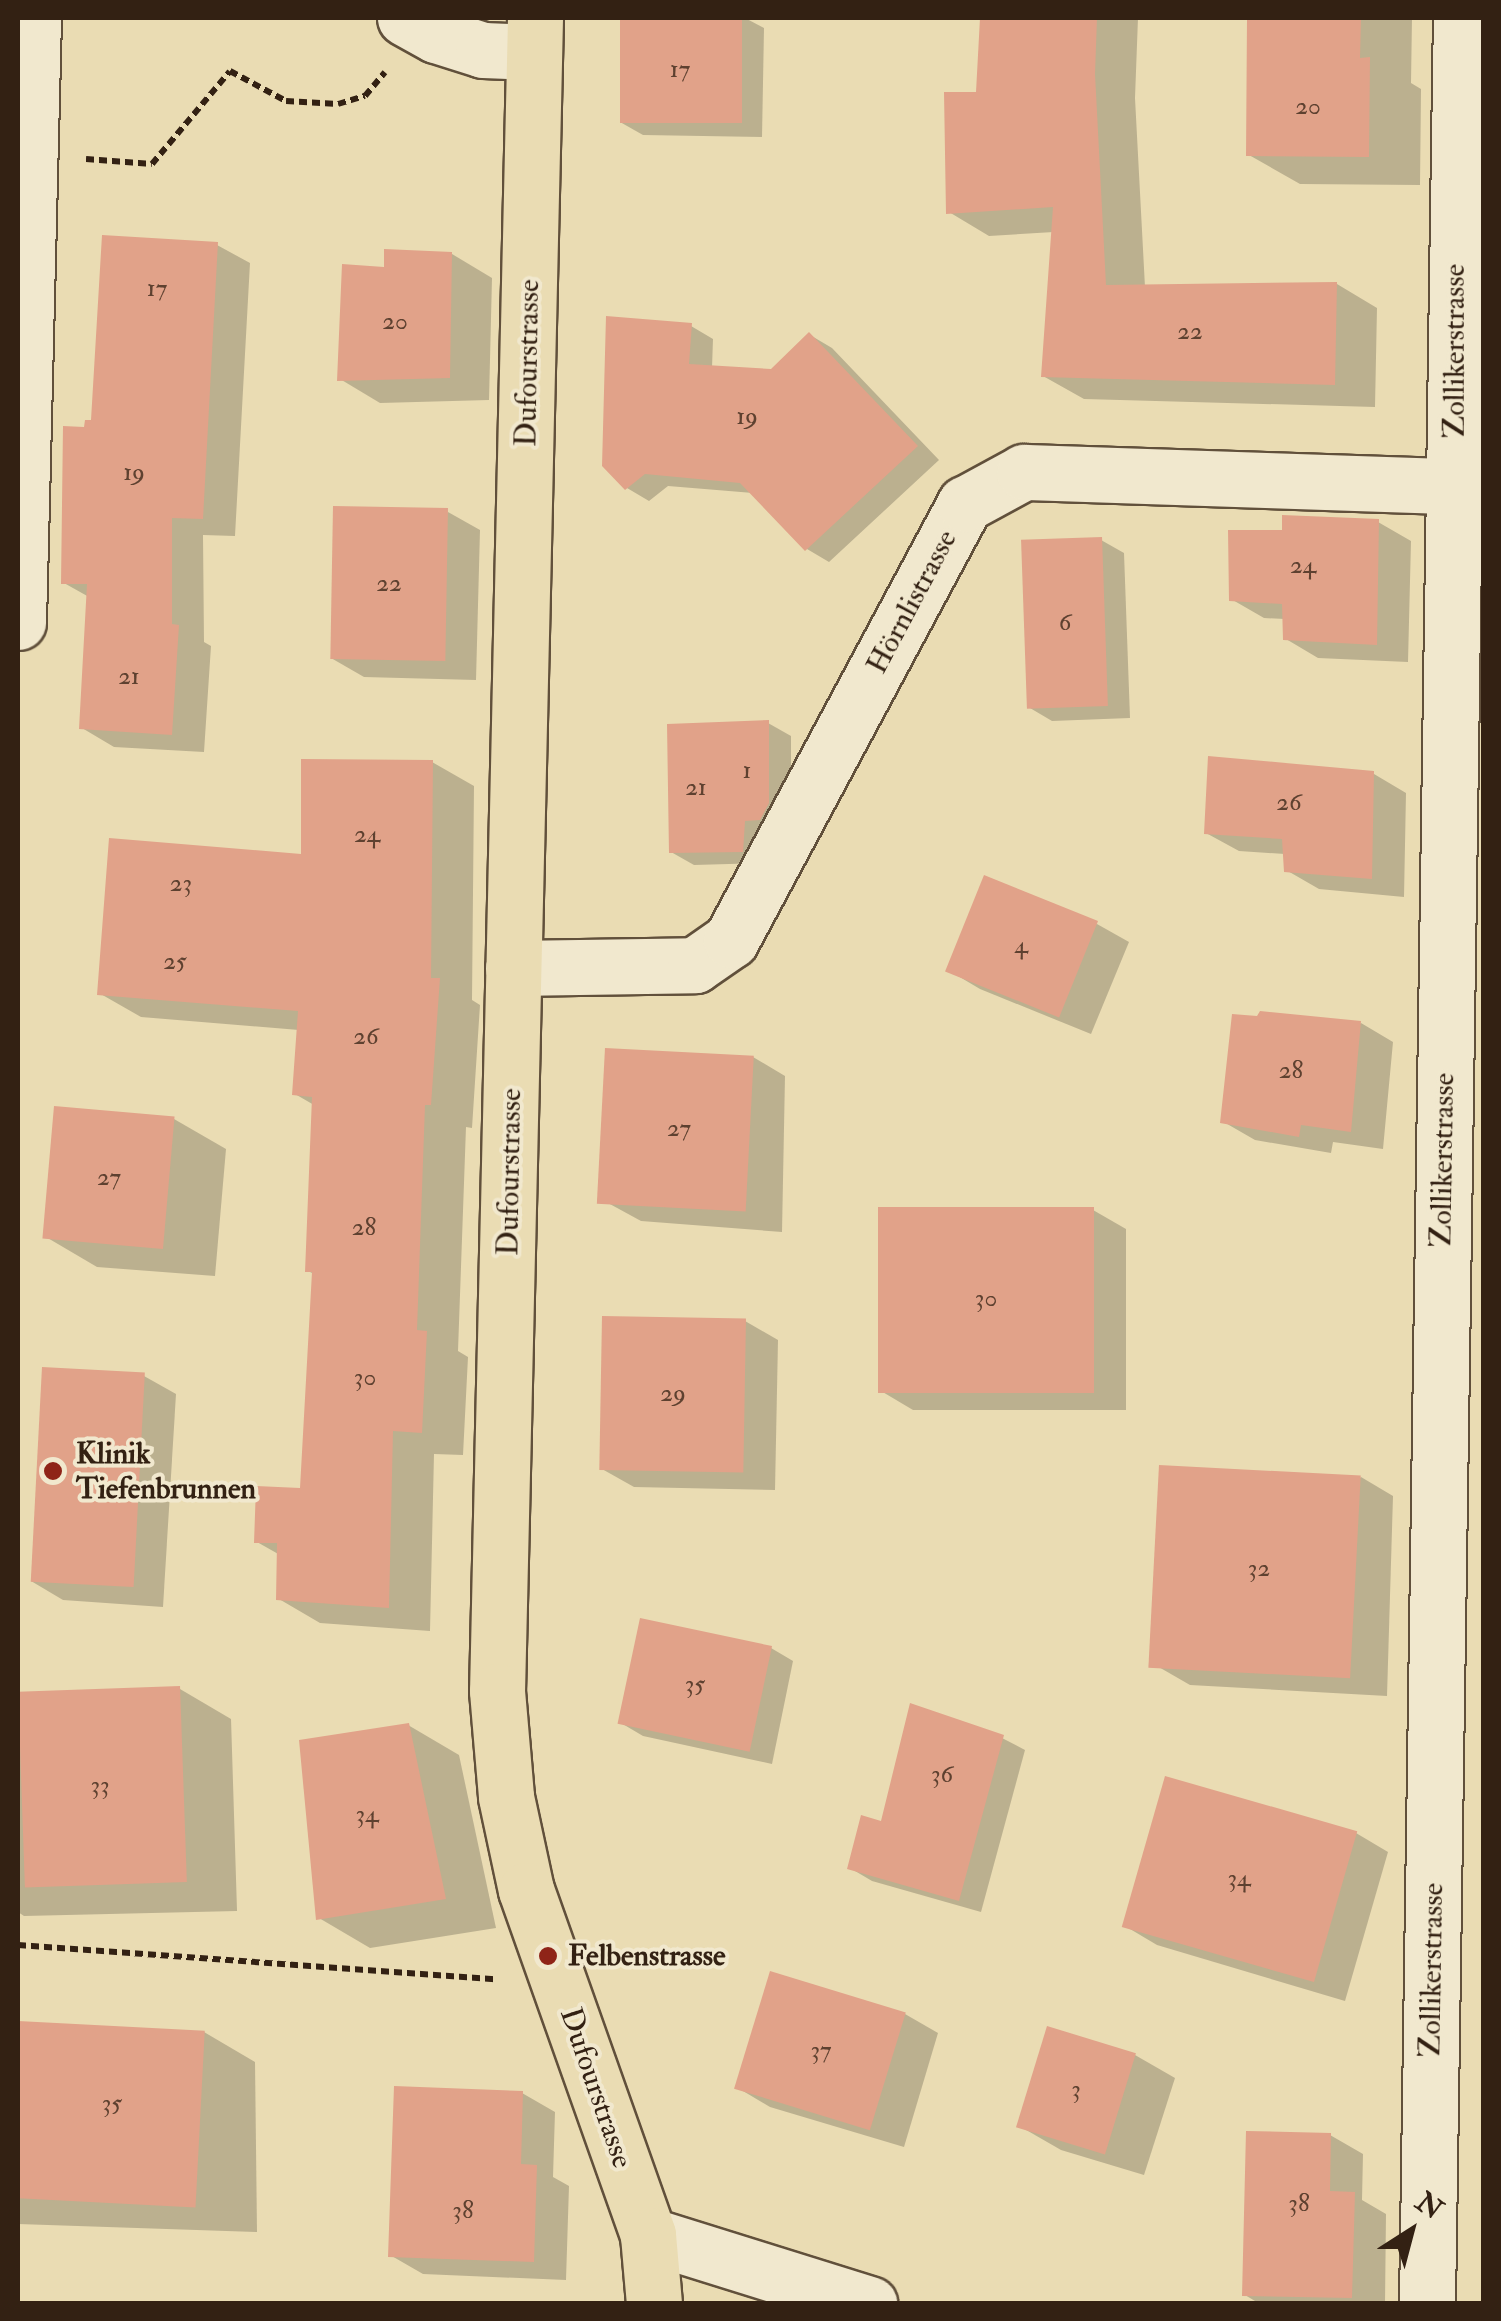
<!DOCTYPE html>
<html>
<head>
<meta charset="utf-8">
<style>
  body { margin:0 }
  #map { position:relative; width:1501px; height:2321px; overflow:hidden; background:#eadcb3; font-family:"IM FELL Double Pica",serif }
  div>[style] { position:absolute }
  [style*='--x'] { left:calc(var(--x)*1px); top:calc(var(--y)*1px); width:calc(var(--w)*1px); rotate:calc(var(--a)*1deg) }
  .shadow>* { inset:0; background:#0003 }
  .building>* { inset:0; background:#e1a289; transform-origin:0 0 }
  .path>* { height:6px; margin-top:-3px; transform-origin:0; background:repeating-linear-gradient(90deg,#332113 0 8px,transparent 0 13px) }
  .roads { filter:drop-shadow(2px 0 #61503b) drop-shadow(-2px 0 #61503b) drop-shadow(0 2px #61503b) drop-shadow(0 -2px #61503b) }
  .minor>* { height:55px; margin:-27.5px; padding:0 27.5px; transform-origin:27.5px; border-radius:27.5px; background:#f1e8ce }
  .major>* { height:55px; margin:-27.5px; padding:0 27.5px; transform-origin:27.5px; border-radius:27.5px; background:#eadcb3 }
  .dots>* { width:28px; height:28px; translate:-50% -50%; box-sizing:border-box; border:5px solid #f1e8ce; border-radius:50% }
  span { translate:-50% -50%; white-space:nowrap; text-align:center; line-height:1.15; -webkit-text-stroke:8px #f1e8ce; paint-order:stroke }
  .number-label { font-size:25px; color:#5e4130 }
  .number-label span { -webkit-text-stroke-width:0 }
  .street-label { font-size:30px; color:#332113 }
  .poi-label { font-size:30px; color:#332113; font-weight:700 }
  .left { translate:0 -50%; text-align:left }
  .frame { position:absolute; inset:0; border:20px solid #332113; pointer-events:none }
  .north { position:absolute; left:1361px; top:2181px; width:100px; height:100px; -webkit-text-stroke:8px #f1e8ce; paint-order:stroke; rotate:36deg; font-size:28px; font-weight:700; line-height:40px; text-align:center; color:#332113 }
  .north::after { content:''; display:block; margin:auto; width:35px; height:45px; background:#332113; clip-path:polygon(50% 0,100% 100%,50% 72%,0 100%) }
</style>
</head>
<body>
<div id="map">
  <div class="shadow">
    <i style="clip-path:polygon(622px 18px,745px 18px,764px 28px,762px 137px,643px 135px,620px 122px)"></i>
    <i style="clip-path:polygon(982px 18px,1138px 18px,1135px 98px,1145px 287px,1337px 284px,1377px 308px,1375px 407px,1084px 399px,1043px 376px,1054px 232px,989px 236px,949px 212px,978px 95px)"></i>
    <i style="clip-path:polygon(1250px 18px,1412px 18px,1411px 83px,1421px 89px,1420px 185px,1300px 184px,1249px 155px)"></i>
    <i style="clip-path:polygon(217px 245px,250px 263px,235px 536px,203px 535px,204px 642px,211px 646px,204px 752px,114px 747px,82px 728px,89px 597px,64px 583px,86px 430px)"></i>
    <i style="clip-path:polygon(452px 254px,492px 278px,489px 400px,380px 403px,340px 379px,387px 270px)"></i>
    <i style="clip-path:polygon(691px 326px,713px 339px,712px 368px,771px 371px,810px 335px,832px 348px,939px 460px,829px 562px,807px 549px,753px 493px,668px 486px,649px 501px,627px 488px)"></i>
    <i style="clip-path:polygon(448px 512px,480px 530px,476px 680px,364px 677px,331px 658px)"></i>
    <i style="clip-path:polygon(1378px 522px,1411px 541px,1408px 662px,1318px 658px,1286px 639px,1285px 619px,1264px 618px,1231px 599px,1284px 533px)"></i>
    <i style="clip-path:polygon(1101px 540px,1124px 553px,1130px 718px,1052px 721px,1030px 708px)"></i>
    <i style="clip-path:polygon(768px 723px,791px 736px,791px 816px,765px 863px,694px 865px,671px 852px)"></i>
    <i style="clip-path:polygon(432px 762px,474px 786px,472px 1000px,480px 1005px,472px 1128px,466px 1127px,458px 1351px,468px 1357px,463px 1455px,434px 1454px,430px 1631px,320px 1623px,279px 1599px,280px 1555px,257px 1542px,302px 1490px,314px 1274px,308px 1271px,314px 1105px,295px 1094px,299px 1030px,141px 1017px,99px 993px,303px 856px)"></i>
    <i style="clip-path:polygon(1374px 774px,1406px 793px,1404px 897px,1319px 889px,1286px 870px,1285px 854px,1239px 851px,1206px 833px)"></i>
    <i style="clip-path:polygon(1097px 924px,1129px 942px,1091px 1034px,980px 989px,948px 970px)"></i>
    <i style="clip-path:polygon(1361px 1023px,1393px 1042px,1383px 1149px,1333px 1142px,1331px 1153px,1255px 1140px,1222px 1121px)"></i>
    <i style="clip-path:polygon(753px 1057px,785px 1076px,782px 1232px,641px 1221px,608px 1203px)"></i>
    <i style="clip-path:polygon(174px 1119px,226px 1149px,215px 1276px,97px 1267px,46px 1237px)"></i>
    <i style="clip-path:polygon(1093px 1210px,1126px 1229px,1126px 1410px,913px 1410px,881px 1391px)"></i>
    <i style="clip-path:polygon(745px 1321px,778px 1340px,775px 1490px,634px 1487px,602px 1469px)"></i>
    <i style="clip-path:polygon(144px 1376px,176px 1394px,163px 1607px,63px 1600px,31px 1581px)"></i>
    <i style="clip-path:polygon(1361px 1477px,1393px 1496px,1387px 1696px,1190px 1685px,1157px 1666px)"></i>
    <i style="clip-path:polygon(771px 1648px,793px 1661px,772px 1764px,643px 1736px,621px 1723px)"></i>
    <i style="clip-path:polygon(180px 1689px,231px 1719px,237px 1911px,24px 1916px,18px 1912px,18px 1693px)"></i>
    <i style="clip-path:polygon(408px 1725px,459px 1755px,496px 1928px,370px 1948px,319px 1918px)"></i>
    <i style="clip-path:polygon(1002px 1738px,1025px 1750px,981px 1912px,872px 1881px,850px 1868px)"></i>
    <i style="clip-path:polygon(1356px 1833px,1388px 1852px,1345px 2001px,1157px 1945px,1125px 1926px)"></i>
    <i style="clip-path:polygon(772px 1974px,905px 2014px,938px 2033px,904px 2147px,770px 2107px,738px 2088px)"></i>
    <i style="clip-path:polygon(18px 2023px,204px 2032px,255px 2062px,257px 2232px,18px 2224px)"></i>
    <i style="clip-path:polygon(1135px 2055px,1175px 2078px,1144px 2175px,1061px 2150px,1021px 2127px)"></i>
    <i style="clip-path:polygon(522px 2093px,555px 2112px,553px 2177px,569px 2186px,566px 2280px,423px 2274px,390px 2255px)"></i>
    <i style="clip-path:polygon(1330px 2135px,1363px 2154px,1362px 2200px,1386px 2214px,1385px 2304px,1260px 2304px,1245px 2295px)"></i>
  </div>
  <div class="building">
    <i style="left:620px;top:18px;width:122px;height:105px"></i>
    <i style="clip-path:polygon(980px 18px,1097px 18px,1095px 74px,1106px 285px,1337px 282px,1335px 385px,1041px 377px,1053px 207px,946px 214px,944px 92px,976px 92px)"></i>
    <i style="clip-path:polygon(1247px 18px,1361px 18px,1360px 58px,1370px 57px,1369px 157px,1246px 156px)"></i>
    <i style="clip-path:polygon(102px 235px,218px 242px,203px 519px,172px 518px,172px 624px,179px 625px,172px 735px,79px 729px,87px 584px,61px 584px,63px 426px,84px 427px,85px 420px,91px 420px)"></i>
    <i style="clip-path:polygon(384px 249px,452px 252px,450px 378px,337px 381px,342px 264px,384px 267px)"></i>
    <i style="clip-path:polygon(606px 316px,692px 323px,689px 364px,771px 369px,809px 332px,918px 446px,805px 551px,740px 483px,645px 474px,625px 490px,602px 466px)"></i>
    <i style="left:333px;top:506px;width:115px;height:153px;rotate:1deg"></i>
    <i style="clip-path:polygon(1282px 515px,1379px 519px,1377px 645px,1283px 640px,1282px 604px,1229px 601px,1228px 530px,1282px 530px)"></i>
    <i style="left:1102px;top:537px;width:169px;height:81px;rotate:88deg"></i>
    <i style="clip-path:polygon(769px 720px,769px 803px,760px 820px,745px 821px,743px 852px,669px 853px,667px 724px)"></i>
    <i style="clip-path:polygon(1208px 756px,1374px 771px,1372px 879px,1284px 872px,1282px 839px,1204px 834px)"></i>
    <i style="clip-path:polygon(301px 759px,433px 760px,431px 978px,440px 978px,431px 1105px,425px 1105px,417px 1330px,427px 1331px,422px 1433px,393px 1431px,389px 1608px,276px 1600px,277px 1543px,254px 1543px,256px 1486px,300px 1488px,312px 1272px,305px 1272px,312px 1097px,292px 1095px,298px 1011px,97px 995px,109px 838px,301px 854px)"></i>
    <i style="left:984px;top:875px;width:123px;height:104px;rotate:22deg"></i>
    <i style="clip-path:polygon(1260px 1011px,1361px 1021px,1351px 1132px,1301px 1125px,1299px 1137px,1220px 1123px,1232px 1014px,1257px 1016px)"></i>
    <i style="left:605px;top:1048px;width:149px;height:156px;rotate:3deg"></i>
    <i style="left:54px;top:1106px;width:121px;height:133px;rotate:5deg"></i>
    <i style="left:878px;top:1207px;width:216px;height:186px"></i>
    <i style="left:602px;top:1316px;width:144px;height:154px;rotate:1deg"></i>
    <i style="left:42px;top:1367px;width:103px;height:215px;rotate:3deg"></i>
    <i style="left:1159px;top:1465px;width:202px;height:203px;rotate:3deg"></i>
    <i style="left:640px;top:1618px;width:135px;height:108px;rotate:12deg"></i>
    <i style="left:180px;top:1686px;width:196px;height:162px;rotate:88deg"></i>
    <i style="clip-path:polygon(910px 1703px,1004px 1735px,959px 1901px,847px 1869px,861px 1815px,881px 1821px)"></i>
    <i style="clip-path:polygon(409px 1723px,446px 1899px,316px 1920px,299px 1740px)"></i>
    <i style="left:1165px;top:1776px;width:200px;height:157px;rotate:16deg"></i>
    <i style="left:770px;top:1971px;width:142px;height:123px;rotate:17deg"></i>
    <i style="left:18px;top:2021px;width:187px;height:177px;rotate:3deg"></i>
    <i style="left:1047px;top:2026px;width:93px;height:106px;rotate:17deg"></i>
    <i style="clip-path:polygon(394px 2086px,523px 2091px,521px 2164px,537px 2165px,534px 2262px,388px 2257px)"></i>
    <i style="clip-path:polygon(1246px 2131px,1331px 2133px,1330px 2191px,1355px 2192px,1352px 2298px,1242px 2296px)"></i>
  </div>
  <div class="path">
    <i style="--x:86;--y:159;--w:66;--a:4.3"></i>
    <i style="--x:152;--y:164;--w:121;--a:-50"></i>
    <i style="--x:230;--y:71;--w:64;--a:28.2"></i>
    <i style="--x:286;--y:101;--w:52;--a:3.3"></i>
    <i style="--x:338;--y:104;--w:28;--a:-17"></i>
    <i style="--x:365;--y:96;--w:31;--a:-50"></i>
    <i style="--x:18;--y:1945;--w:478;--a:4.1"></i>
  </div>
  <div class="roads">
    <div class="minor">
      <i style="--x:405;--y:18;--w:35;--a:29"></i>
      <i style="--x:436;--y:35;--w:49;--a:17.7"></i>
      <i style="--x:483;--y:50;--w:51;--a:2.2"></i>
      <i style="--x:18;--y:622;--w:604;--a:-88.58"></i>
      <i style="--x:513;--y:968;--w:182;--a:-0.9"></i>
      <i style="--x:695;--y:965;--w:44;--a:-34.8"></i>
      <i style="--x:731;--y:940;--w:495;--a:-61.8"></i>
      <i style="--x:965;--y:504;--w:67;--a:-28.5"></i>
      <i style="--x:1024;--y:472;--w:431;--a:1.9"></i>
      <i style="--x:1455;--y:486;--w:37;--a:66"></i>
      <i style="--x:648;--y:2235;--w:232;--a:17.3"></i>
      <i style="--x:1427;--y:2304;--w:2286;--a:-89.15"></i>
    </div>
    <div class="major">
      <i style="--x:535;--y:18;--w:1673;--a:91.3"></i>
      <i style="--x:497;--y:1691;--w:106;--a:85.1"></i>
      <i style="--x:506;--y:1797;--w:95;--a:77.9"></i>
      <i style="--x:526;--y:1890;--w:366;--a:70.5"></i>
      <i style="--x:648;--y:2235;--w:69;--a:85"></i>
    </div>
  </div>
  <div class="dots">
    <i style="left:53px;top:1471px;background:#8f2418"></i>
    <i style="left:548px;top:1956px;background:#8f2418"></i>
  </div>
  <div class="number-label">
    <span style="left:680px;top:70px">17</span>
    <span style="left:1308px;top:107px">20</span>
    <span style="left:157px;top:289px">17</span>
    <span style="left:395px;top:322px">20</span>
    <span style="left:1190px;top:332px">22</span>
    <span style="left:747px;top:417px">19</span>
    <span style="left:134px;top:473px">19</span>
    <span style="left:1303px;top:566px">24</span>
    <span style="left:389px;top:584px">22</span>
    <span style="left:1065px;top:623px">6</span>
    <span style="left:129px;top:677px">21</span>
    <span style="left:747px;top:771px">1</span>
    <span style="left:696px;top:788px">21</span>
    <span style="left:1289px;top:803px">26</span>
    <span style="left:367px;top:835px">24</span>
    <span style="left:181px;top:884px">23</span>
    <span style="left:1021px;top:946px">4</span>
    <span style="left:175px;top:962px">25</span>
    <span style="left:366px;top:1037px">26</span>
    <span style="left:1291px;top:1071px">28</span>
    <span style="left:679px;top:1129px">27</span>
    <span style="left:109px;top:1178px">27</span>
    <span style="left:364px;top:1228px">28</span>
    <span style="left:986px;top:1299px">30</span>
    <span style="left:365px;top:1378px">30</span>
    <span style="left:673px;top:1394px">29</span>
    <span style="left:1259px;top:1569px">32</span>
    <span style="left:695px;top:1685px">35</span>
    <span style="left:942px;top:1775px">36</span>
    <span style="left:100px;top:1786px">33</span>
    <span style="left:367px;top:1815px">34</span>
    <span style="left:1239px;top:1879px">34</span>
    <span style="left:821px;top:2051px">37</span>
    <span style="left:1076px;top:2090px">3</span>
    <span style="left:112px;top:2104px">35</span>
    <span style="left:1299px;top:2204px">38</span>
    <span style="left:463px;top:2211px">38</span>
  </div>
  <div class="street-label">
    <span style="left:1455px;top:351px;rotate:-90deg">Zollikerstrasse</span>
    <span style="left:528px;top:363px;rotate:-89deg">Dufourstrasse</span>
    <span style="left:912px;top:602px;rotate:-62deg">Hörnlistrasse</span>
    <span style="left:1443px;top:1160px;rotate:-89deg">Zollikerstrasse</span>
    <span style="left:510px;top:1172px;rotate:-89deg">Dufourstrasse</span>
    <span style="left:1432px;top:1970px;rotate:-89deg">Zollikerstrasse</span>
    <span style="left:596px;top:2088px;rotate:71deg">Dufourstrasse</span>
  </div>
  <div class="poi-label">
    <span class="left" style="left:76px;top:1471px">Klinik<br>Tiefenbrunnen</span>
    <span class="left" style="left:568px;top:1956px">Felbenstrasse</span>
  </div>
  <div class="frame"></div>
  <div class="north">N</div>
</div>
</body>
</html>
